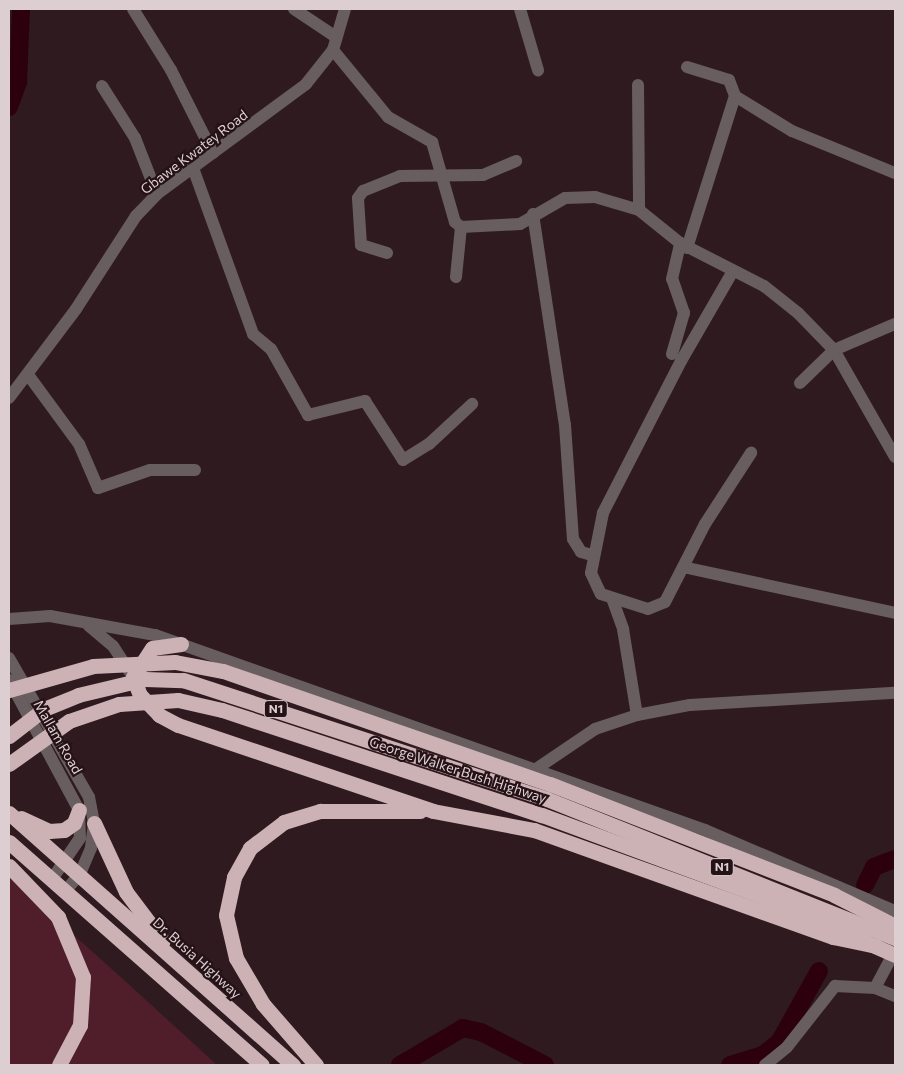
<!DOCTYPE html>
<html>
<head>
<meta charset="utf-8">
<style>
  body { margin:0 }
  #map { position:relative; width:904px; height:1074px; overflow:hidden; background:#2f1b1f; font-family:Commissioner,sans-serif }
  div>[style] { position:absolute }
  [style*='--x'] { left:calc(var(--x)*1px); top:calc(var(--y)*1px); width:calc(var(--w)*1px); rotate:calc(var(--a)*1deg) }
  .green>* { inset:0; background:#4f1e2a }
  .river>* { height:18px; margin:-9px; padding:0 9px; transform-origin:9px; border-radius:9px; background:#2d000e }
  .minor>* { height:12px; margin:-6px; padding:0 6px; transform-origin:6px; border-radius:6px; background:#685d5f }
  .highway>* { height:15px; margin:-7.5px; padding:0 7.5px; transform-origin:7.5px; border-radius:7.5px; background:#ccb1b5 }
  .highway-bridge>* { height:15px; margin:-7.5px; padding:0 7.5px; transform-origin:7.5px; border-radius:7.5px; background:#ccb1b5 }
  span { translate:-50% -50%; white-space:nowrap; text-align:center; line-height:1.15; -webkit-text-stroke:4.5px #251216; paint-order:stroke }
  .shield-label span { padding:1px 4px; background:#251216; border:1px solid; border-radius:4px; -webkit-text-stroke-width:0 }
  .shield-label { font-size:12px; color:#ddcfd1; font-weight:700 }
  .street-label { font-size:14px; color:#ddcfd1 }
  .frame { position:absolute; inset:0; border:10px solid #ddcfd1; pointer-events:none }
</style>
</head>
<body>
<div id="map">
  <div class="green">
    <i style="clip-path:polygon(9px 877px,124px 980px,217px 1065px,9px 1065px)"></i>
  </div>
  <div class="river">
    <i style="--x:9;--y:107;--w:27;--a:-70"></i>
    <i style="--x:18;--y:82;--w:73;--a:-87.6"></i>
    <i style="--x:865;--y:885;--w:20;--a:-63"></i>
    <i style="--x:874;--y:867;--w:22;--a:-21"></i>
    <i style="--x:400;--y:1065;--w:73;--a:-30.4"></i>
    <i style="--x:463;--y:1028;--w:18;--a:13"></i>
    <i style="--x:481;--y:1032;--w:72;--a:27.3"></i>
    <i style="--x:730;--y:1065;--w:34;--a:-17"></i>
    <i style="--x:763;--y:1055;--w:22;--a:-39"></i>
    <i style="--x:780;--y:1041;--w:80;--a:-60.9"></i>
  </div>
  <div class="minor">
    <i style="--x:133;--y:9;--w:72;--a:58.1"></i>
    <i style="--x:171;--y:70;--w:93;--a:63.2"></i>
    <i style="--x:294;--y:9;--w:50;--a:33.7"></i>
    <i style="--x:520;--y:9;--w:64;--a:73.6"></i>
    <i style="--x:333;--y:50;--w:87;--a:50.6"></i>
    <i style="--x:388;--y:117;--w:51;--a:29.6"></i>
    <i style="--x:432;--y:142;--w:83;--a:74"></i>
    <i style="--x:455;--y:222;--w:8;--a:40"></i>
    <i style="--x:461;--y:227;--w:59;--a:-2.9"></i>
    <i style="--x:520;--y:224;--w:52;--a:-30"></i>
    <i style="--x:565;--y:198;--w:30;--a:-2"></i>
    <i style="--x:595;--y:197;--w:46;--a:16.5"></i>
    <i style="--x:639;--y:210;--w:53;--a:38.8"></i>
    <i style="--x:680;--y:243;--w:94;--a:27.1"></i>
    <i style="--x:764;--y:286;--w:43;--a:38.5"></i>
    <i style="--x:798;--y:313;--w:52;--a:45.8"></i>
    <i style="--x:834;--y:350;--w:123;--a:60.3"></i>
    <i style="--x:687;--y:67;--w:44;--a:17.2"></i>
    <i style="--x:729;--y:80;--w:17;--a:69"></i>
    <i style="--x:638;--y:85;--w:125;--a:89.5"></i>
    <i style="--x:102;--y:86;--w:62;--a:57.6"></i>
    <i style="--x:135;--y:138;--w:60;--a:68.6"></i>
    <i style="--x:735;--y:96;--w:67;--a:31.6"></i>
    <i style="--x:792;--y:131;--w:111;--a:22.2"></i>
    <i style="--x:193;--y:168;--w:177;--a:70.1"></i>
    <i style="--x:253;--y:334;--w:23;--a:40"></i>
    <i style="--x:271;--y:349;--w:76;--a:60.7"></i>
    <i style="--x:308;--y:415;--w:59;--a:-13.8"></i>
    <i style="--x:365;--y:401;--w:70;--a:57.2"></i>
    <i style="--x:403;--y:460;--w:31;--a:-32"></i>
    <i style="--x:429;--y:444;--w:59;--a:-42.9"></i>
    <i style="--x:533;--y:214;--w:213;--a:81.4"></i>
    <i style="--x:565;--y:425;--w:114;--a:86"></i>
    <i style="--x:573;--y:539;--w:15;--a:58"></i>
    <i style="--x:581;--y:552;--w:11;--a:15"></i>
    <i style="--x:687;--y:248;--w:159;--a:-72.5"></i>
    <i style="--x:387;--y:253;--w:27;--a:-163"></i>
    <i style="--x:361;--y:245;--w:47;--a:-93.7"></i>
    <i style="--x:358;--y:198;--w:9;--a:-54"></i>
    <i style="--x:363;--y:191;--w:40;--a:-22"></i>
    <i style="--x:400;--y:176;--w:83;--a:-0.7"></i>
    <i style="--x:483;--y:175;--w:36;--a:-23"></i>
    <i style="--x:733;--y:271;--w:104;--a:120"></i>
    <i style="--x:681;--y:361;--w:171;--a:117.2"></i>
    <i style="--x:603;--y:513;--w:61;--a:101.3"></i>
    <i style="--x:591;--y:573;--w:23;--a:65"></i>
    <i style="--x:601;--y:594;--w:49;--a:17.7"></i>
    <i style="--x:648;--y:609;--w:18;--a:-22"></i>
    <i style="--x:665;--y:602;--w:88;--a:-62.9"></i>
    <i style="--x:705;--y:524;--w:85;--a:-57.1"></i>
    <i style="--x:456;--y:277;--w:50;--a:-84.3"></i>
    <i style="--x:672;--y:354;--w:43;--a:-73.7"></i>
    <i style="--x:684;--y:313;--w:36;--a:-109"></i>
    <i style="--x:672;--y:279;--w:37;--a:-77"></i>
    <i style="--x:29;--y:376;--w:84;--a:53.7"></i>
    <i style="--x:79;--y:444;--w:48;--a:66.6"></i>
    <i style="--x:98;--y:488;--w:55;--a:-19.1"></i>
    <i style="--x:150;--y:470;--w:45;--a:0"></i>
    <i style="--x:800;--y:383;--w:47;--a:-44.1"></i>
    <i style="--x:834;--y:350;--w:66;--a:-23.1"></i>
    <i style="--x:9;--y:398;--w:111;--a:-53"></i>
    <i style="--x:76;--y:309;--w:111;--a:-57.2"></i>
    <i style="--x:136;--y:216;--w:30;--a:-46"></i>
    <i style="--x:157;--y:194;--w:185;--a:-36.4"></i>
    <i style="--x:306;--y:84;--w:43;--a:-51.5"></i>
    <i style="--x:333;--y:50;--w:43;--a:-73.7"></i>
    <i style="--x:683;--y:567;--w:217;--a:12.2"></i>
    <i style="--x:613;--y:601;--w:30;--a:70"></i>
    <i style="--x:623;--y:629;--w:87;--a:80.8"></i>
    <i style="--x:9;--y:619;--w:41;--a:-4.2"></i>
    <i style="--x:50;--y:616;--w:107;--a:10.3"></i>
    <i style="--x:155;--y:635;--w:584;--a:19.52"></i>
    <i style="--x:705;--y:830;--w:207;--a:23.1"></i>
    <i style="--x:89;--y:626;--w:31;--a:40"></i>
    <i style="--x:113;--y:646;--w:31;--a:57"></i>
    <i style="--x:9;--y:658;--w:160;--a:60.1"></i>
    <i style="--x:89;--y:797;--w:26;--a:79"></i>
    <i style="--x:94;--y:823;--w:25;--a:97"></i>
    <i style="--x:91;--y:848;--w:28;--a:113"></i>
    <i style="--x:80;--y:874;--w:23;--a:131"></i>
    <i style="--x:9;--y:680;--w:148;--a:61.7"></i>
    <i style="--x:79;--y:810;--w:28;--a:88"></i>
    <i style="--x:80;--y:838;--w:50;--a:124.3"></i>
    <i style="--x:536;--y:769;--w:71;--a:-34.1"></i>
    <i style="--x:595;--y:729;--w:44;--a:-18.4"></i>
    <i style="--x:637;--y:715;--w:54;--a:-10.7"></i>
    <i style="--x:690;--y:705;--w:205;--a:-3.4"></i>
    <i style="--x:875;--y:988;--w:38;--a:-62"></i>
    <i style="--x:765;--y:1065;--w:28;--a:-39"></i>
    <i style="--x:787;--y:1047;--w:78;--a:-51.8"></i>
    <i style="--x:835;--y:986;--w:40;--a:2.9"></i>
    <i style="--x:875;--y:988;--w:22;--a:22"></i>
  </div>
  <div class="highway">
    <i style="--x:181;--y:644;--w:29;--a:172"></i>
    <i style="--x:152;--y:648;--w:35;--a:123"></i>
    <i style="--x:133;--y:677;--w:19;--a:69"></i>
    <i style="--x:140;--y:695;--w:28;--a:46"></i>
    <i style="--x:159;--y:715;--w:21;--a:28"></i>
    <i style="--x:178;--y:725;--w:269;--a:18.6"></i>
    <i style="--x:433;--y:811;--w:103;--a:10.7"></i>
    <i style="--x:534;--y:830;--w:318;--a:19.7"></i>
    <i style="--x:833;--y:937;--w:44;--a:11.8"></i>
    <i style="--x:550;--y:784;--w:305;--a:21.3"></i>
    <i style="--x:834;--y:895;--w:68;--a:26.9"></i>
    <i style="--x:547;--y:799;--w:375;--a:21.8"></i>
    <i style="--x:9;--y:813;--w:380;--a:41.6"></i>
    <i style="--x:542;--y:815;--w:237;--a:20.3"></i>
    <i style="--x:764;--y:897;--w:143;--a:23.9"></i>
    <i style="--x:21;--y:818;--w:31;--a:25"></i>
    <i style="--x:49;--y:831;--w:15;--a:-4"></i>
    <i style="--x:64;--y:830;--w:12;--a:-35"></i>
    <i style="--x:74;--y:823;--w:14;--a:-69"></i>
    <i style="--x:94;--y:823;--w:76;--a:65.1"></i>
    <i style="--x:126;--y:892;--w:61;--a:52.9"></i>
    <i style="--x:9;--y:842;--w:337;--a:41.4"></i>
    <i style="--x:9;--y:866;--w:71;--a:46.1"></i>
    <i style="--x:58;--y:917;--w:65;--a:67.4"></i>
    <i style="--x:83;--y:977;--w:48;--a:93.6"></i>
    <i style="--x:80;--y:1025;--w:45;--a:117.7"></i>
    <i style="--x:316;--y:1065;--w:81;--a:-131"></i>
    <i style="--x:263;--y:1004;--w:53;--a:-120.4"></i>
    <i style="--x:236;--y:958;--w:44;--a:-103.1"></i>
    <i style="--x:226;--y:915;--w:39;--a:-78"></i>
    <i style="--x:234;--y:877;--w:33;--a:-61"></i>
    <i style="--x:250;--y:848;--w:43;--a:-37.4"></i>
    <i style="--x:284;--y:822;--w:38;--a:-17"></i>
    <i style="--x:320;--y:811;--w:100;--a:0"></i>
  </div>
  <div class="highway-bridge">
    <i style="--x:9;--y:690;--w:87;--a:-15.9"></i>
    <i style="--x:93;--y:666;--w:82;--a:-2.8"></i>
    <i style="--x:175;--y:662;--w:49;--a:10.6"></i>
    <i style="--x:223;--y:671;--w:346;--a:19.1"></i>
    <i style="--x:9;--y:736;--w:44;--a:-37.6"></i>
    <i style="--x:44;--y:709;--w:37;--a:-22"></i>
    <i style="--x:78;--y:695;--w:69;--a:-13.4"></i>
    <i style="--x:145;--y:679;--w:38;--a:2"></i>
    <i style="--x:183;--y:680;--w:383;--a:18.1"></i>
    <i style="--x:9;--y:764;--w:74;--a:-35.6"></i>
    <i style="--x:69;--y:721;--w:53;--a:-18.8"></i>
    <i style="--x:119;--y:704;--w:59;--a:-3.9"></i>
    <i style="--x:178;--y:700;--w:45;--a:12.8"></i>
    <i style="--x:222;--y:710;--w:337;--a:18.2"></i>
  </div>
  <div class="shield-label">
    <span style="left:276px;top:709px">N1</span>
    <span style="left:722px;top:867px">N1</span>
  </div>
  <div class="street-label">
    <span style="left:194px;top:152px;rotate:-37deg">Gbawe Kwatey Road</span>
    <span style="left:58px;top:737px;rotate:60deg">Mallam Road</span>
    <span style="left:458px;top:770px;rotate:18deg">George Walker Bush Highway</span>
    <span style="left:197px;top:958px;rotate:42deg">Dr. Busia Highway</span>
  </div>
  <div class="frame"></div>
</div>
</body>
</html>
